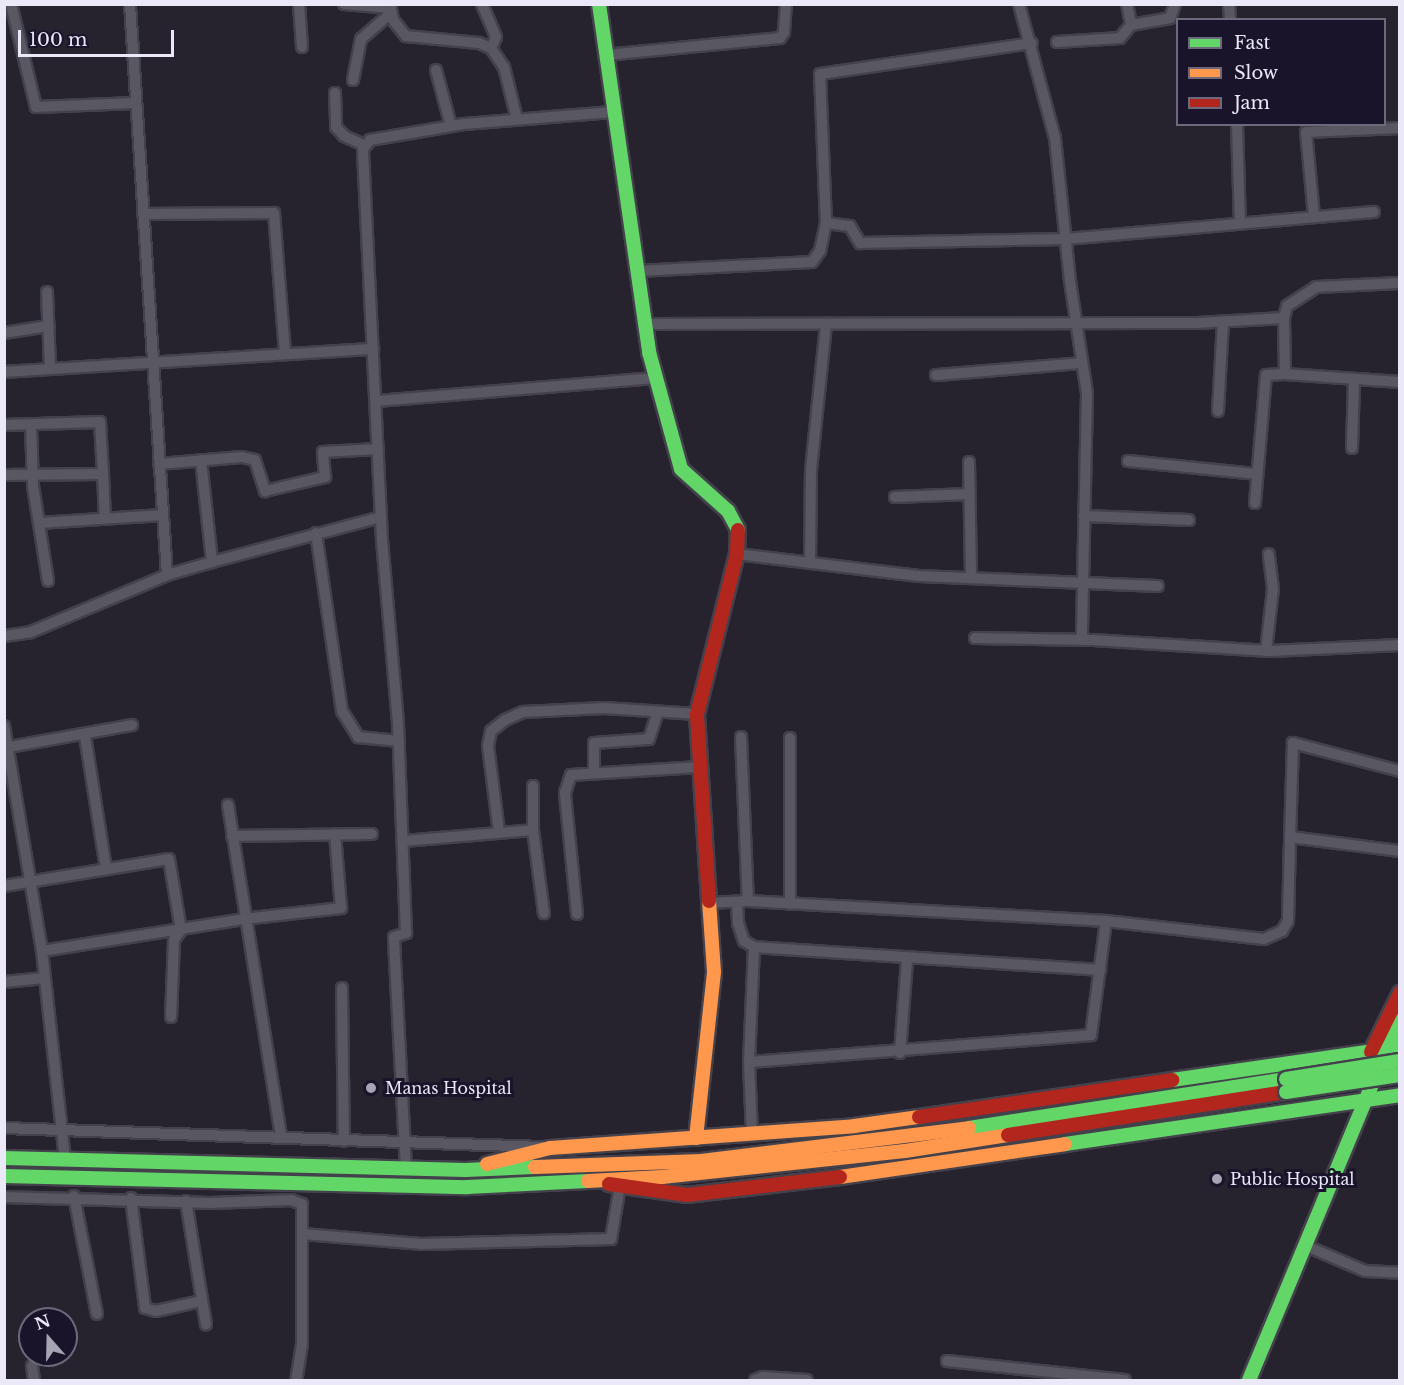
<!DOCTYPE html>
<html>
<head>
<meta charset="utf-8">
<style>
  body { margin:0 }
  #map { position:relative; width:1404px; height:1385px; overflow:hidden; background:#26232f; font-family:"Libre Baskerville",serif }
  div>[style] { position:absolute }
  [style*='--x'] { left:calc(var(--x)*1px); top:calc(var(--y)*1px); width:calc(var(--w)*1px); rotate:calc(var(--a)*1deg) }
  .roads { filter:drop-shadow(2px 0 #43414b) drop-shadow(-2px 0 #43414b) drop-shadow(0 2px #43414b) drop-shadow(0 -2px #43414b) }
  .street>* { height:10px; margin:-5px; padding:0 5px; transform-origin:5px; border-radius:5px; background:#595762 }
  .fast>* { height:14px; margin:-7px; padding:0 7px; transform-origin:7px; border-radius:7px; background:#63d668 }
  .slow>* { height:14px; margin:-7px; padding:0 7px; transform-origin:7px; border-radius:7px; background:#ff974d }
  .jam>* { height:14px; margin:-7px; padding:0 7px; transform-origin:7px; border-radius:7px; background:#b3261e }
  .bridges { filter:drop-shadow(2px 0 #43414b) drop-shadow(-2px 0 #43414b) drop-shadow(0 2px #43414b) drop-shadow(0 -2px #43414b) }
  .fast-bridge>* { height:14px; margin:-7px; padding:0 7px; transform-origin:7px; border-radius:7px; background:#63d668 }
  .dots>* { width:16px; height:16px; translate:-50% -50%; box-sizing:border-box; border:3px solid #19142a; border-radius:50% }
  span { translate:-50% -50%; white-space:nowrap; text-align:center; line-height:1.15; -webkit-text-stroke:6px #19142a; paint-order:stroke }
  .poi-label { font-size:16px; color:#ebe8f8 }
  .left { translate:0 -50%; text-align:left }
  .frame { position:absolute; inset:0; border:6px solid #ebe8f8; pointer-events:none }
  .legend { position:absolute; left:1176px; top:18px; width:210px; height:108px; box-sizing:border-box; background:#19142a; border:2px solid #6d697c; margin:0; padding:8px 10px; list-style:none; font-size:18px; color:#ebe8f8 }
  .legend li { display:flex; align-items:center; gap:12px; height:30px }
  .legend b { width:30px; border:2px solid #6d697c }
  .north { position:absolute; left:18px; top:1307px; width:60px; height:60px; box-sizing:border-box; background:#19142a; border:2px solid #6d697c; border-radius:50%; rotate:340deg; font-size:16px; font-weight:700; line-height:24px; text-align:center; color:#ebe8f8 }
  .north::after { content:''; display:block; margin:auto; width:21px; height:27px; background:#a6a3b2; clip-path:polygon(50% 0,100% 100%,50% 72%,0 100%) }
  .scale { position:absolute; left:18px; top:30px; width:156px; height:27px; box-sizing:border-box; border:3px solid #ebe8f8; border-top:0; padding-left:8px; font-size:18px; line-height:21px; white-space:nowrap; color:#ebe8f8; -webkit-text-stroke:4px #19142a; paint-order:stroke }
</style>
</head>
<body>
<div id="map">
  <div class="roads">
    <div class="street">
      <i style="--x:11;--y:4;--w:106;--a:76.4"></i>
      <i style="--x:36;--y:107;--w:99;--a:-2.3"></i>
      <i style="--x:299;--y:4;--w:43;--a:86"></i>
      <i style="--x:344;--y:4;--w:47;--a:4.9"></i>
      <i style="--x:390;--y:4;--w:16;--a:79"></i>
      <i style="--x:393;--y:20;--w:21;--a:51"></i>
      <i style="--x:406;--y:36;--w:73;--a:5.5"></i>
      <i style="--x:479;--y:43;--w:13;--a:23"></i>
      <i style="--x:491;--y:48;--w:23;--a:56"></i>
      <i style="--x:504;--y:67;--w:54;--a:76"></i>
      <i style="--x:482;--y:4;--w:36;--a:67"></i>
      <i style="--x:496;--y:37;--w:12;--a:114"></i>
      <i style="--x:1019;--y:4;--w:139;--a:75"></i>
      <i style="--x:1055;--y:138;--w:144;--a:84"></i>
      <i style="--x:1070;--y:281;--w:113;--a:81.4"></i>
      <i style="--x:1087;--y:393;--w:247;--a:91.2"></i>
      <i style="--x:1127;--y:4;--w:21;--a:79"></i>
      <i style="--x:1229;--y:4;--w:16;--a:86"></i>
      <i style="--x:1057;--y:42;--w:63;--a:-3.6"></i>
      <i style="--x:1120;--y:38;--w:17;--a:-50"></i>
      <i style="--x:1131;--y:25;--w:40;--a:-10"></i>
      <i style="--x:1170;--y:18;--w:15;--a:-70"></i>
      <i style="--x:606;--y:55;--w:175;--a:-5.6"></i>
      <i style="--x:780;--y:38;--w:7;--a:-56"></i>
      <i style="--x:784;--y:32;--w:28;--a:-86"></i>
      <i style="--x:436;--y:70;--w:58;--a:75"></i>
      <i style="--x:353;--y:80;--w:42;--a:-79"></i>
      <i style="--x:361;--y:39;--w:40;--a:-41"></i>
      <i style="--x:335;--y:93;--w:34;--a:88"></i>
      <i style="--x:336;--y:127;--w:12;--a:48"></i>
      <i style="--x:344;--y:136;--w:22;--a:24"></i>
      <i style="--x:1237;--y:124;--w:99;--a:88.3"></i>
      <i style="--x:143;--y:214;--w:131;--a:-0.4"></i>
      <i style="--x:274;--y:213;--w:140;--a:85.5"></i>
      <i style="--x:1314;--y:216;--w:84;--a:-95.4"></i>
      <i style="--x:1306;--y:132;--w:94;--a:-2.4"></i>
      <i style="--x:826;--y:223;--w:149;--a:-92.3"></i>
      <i style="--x:820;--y:74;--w:214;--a:-8.3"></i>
      <i style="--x:638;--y:271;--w:174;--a:-3"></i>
      <i style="--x:812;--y:262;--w:14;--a:-54"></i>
      <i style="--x:820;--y:251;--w:29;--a:-78"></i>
      <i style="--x:826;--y:223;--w:24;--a:7"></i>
      <i style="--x:850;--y:226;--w:20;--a:60"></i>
      <i style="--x:860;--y:243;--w:205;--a:-1.1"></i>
      <i style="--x:1065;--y:239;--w:310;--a:-5"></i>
      <i style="--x:47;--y:292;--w:76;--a:87.7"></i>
      <i style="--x:1284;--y:318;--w:56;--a:89"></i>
      <i style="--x:1285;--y:374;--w:115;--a:4"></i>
      <i style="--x:645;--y:324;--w:552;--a:-0.1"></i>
      <i style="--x:1197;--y:323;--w:87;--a:-3.3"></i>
      <i style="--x:1284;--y:318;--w:12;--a:-76"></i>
      <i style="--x:1287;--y:306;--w:35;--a:-33"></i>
      <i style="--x:1316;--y:287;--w:84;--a:-2.7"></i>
      <i style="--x:4;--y:333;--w:45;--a:-9"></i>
      <i style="--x:4;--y:372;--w:370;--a:-3.6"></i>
      <i style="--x:936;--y:375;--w:146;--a:-4.7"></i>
      <i style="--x:376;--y:401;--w:281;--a:-4.7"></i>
      <i style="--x:1218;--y:411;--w:89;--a:-86.8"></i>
      <i style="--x:4;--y:425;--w:96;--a:-1.8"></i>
      <i style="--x:100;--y:422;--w:52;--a:86.7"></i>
      <i style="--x:103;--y:474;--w:99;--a:179.4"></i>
      <i style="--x:31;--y:425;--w:61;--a:88.1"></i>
      <i style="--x:33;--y:486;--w:96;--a:81"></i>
      <i style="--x:1352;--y:448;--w:69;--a:-88.3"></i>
      <i style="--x:201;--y:460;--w:103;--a:83.8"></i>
      <i style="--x:212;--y:562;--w:175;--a:-14.9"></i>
      <i style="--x:1128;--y:461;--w:130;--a:5.8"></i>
      <i style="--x:969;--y:462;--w:115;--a:89"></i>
      <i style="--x:159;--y:464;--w:83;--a:-4.8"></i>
      <i style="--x:242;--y:457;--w:13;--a:13"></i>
      <i style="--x:255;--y:460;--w:33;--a:72"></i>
      <i style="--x:265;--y:491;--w:62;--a:-13.1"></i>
      <i style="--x:325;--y:477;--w:25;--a:-95"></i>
      <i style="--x:323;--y:452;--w:55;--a:-3.1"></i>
      <i style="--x:103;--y:474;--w:45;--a:87.5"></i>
      <i style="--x:895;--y:497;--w:74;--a:-2.3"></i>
      <i style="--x:1255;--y:503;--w:128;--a:-85.1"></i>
      <i style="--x:1266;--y:375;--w:19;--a:-3"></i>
      <i style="--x:1084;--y:516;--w:105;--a:2.2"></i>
      <i style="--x:39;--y:523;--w:124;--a:-3.7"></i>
      <i style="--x:316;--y:533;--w:180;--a:81.7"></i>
      <i style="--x:342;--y:711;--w:31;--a:58"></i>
      <i style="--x:358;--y:737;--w:41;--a:5.6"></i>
      <i style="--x:737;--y:554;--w:183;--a:6.9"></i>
      <i style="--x:919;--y:576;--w:239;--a:2.4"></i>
      <i style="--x:810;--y:563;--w:93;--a:-89.4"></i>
      <i style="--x:811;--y:470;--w:147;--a:-84.1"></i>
      <i style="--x:167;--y:575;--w:47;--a:-16.1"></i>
      <i style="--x:4;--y:636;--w:27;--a:-8"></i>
      <i style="--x:31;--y:632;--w:147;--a:-22.7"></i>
      <i style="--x:167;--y:575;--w:572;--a:-93.71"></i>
      <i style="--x:975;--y:638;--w:118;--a:1"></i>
      <i style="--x:1093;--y:640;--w:177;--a:3.6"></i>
      <i style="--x:1270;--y:651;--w:130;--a:-2.6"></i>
      <i style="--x:1266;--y:651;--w:62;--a:-83.6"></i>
      <i style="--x:1273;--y:589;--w:35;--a:-97"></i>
      <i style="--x:4;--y:726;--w:228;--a:80.4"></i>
      <i style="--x:42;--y:951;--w:210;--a:83.7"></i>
      <i style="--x:85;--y:736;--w:135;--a:81"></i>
      <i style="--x:741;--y:737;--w:164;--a:87.6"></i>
      <i style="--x:790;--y:738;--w:166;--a:90"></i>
      <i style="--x:9;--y:747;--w:125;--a:-10.1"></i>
      <i style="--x:594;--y:771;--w:28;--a:-90"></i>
      <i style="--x:594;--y:743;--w:55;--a:-4.2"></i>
      <i style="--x:649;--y:739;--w:28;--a:-72"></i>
      <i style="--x:1400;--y:771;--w:111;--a:-165.3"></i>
      <i style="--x:1293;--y:743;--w:94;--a:91.8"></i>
      <i style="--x:1290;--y:837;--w:111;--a:7.3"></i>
      <i style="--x:533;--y:786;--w:44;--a:90"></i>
      <i style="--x:533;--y:830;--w:84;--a:82.5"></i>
      <i style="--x:228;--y:805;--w:336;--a:80.9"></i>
      <i style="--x:499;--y:832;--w:87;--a:-97.3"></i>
      <i style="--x:488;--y:746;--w:15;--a:-79"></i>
      <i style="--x:491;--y:731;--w:18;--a:-38"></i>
      <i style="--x:505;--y:720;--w:20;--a:-24"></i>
      <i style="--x:523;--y:712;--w:81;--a:-2.8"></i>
      <i style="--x:604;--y:708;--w:93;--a:3.7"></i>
      <i style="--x:232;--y:836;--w:140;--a:-0.8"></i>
      <i style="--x:403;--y:841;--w:130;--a:-4.8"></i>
      <i style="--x:4;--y:886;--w:167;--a:-9.3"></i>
      <i style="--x:169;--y:859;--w:72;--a:80.4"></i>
      <i style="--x:181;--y:930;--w:12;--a:125"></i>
      <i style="--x:174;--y:940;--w:77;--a:92.2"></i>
      <i style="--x:737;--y:902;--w:21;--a:87"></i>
      <i style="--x:738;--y:923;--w:19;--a:72"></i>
      <i style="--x:744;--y:941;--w:12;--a:31"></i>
      <i style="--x:708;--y:903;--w:40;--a:-2.9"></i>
      <i style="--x:748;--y:901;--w:359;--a:3.2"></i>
      <i style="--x:1106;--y:921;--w:159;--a:6.5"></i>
      <i style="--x:1264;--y:939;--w:20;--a:-24"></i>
      <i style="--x:1282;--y:931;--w:12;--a:-59"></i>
      <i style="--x:1288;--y:921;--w:84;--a:-88.6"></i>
      <i style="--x:577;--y:914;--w:122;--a:-95.7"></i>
      <i style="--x:565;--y:793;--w:19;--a:-72"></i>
      <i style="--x:571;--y:775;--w:128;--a:-3.6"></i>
      <i style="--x:42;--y:951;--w:204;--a:-9"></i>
      <i style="--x:243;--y:919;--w:99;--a:-6.4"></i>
      <i style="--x:341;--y:908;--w:74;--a:-94.6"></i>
      <i style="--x:4;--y:982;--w:41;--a:-5.6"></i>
      <i style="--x:342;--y:988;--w:153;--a:89.3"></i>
      <i style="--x:900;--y:1053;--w:94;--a:-85.7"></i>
      <i style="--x:749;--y:1062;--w:343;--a:-4.5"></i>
      <i style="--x:1091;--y:1035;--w:115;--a:-82.5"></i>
      <i style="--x:4;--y:1128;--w:540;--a:2.02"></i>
      <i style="--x:752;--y:1134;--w:72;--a:-92.4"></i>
      <i style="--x:749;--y:1062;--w:115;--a:-87.5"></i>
      <i style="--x:754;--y:947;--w:347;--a:3.8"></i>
      <i style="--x:406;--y:1169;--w:232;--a:-93"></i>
      <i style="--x:394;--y:937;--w:13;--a:-18"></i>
      <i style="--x:406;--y:933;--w:210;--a:-92.2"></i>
      <i style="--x:398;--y:723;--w:184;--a:-95"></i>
      <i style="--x:382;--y:540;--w:391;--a:-92.8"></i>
      <i style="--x:363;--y:149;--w:11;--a:-52"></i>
      <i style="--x:370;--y:140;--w:95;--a:-9.7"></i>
      <i style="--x:464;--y:124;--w:149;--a:-4.6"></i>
      <i style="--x:74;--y:1196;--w:120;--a:79"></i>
      <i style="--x:4;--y:1197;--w:206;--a:1.7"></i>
      <i style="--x:210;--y:1203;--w:81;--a:-2.1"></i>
      <i style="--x:291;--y:1200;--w:12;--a:20"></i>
      <i style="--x:302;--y:1204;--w:140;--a:90"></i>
      <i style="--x:302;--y:1344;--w:36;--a:99"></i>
      <i style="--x:131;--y:1198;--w:111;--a:82.7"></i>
      <i style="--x:145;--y:1308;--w:11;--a:15"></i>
      <i style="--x:156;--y:1311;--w:47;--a:-12.3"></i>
      <i style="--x:186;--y:1201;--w:125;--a:80.8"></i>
      <i style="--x:303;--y:1234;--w:118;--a:4.8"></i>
      <i style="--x:421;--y:1244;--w:190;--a:-1.5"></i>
      <i style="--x:611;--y:1239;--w:54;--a:-80.4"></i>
      <i style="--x:1304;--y:1245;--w:66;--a:23.1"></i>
      <i style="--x:1365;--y:1271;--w:35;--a:3"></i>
      <i style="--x:947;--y:1361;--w:179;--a:6.1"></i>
      <i style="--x:32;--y:1366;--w:14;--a:82"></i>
      <i style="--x:755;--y:1380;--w:9;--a:-21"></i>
      <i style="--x:763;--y:1377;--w:44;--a:3.9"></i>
    </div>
    <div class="fast">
      <i style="--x:599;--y:4;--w:352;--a:81.8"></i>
      <i style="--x:649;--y:352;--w:121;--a:74.7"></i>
      <i style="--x:681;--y:469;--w:63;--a:41.8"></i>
      <i style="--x:728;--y:511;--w:21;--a:62"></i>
      <i style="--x:1387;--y:1049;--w:31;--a:-65"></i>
      <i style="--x:1172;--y:1080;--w:230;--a:-8.2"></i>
      <i style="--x:969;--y:1128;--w:321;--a:-8.8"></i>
      <i style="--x:1065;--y:1144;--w:339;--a:-8.3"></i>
      <i style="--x:4;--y:1158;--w:461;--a:1.5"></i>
      <i style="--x:465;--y:1170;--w:70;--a:-2.5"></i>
      <i style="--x:4;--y:1176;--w:463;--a:1.4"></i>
      <i style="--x:467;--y:1187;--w:121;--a:-2.8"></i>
      <i style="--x:1249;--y:1380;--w:359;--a:-67.4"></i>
    </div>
    <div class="slow">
      <i style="--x:696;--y:1138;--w:167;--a:-83.8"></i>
      <i style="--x:714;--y:972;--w:71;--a:-94"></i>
      <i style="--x:487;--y:1164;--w:65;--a:-14.3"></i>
      <i style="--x:550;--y:1148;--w:305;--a:-4.1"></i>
      <i style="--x:854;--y:1126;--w:66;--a:-7.9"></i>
      <i style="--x:535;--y:1167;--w:166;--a:-2.1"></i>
      <i style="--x:701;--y:1161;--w:270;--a:-7"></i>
      <i style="--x:840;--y:1177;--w:227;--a:-8.3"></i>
      <i style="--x:588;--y:1181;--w:74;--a:-3.1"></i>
      <i style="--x:662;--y:1177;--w:244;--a:-6.1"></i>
      <i style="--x:905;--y:1151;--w:104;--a:-8.8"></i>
    </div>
    <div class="jam">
      <i style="--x:709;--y:901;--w:187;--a:-93.7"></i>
      <i style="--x:697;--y:714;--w:165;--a:-76"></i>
      <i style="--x:737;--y:554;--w:24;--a:-88"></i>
      <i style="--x:1371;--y:1052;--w:66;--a:-63.8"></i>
      <i style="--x:919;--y:1117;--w:256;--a:-8.3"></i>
      <i style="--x:1008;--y:1135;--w:281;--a:-8.8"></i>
      <i style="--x:609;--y:1184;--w:79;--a:8"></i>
      <i style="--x:687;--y:1195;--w:154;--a:-6.7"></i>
    </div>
  </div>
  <div class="bridges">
    <div class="fast-bridge">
      <i style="--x:1286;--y:1079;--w:115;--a:-9"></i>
      <i style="--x:1286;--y:1092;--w:115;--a:-8.5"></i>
    </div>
  </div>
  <div class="dots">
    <i style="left:371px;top:1088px;background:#a6a3b2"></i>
    <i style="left:1217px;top:1179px;background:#a6a3b2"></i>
  </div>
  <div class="poi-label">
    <span class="left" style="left:385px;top:1088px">Manas Hospital</span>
    <span class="left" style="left:1230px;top:1179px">Public Hospital</span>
  </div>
  <div class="frame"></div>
  <ul class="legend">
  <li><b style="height:8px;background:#63d668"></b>Fast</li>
  <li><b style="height:8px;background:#ff974d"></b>Slow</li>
  <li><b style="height:8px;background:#b3261e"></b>Jam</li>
  </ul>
  <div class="north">N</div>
  <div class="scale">100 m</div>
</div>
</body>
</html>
